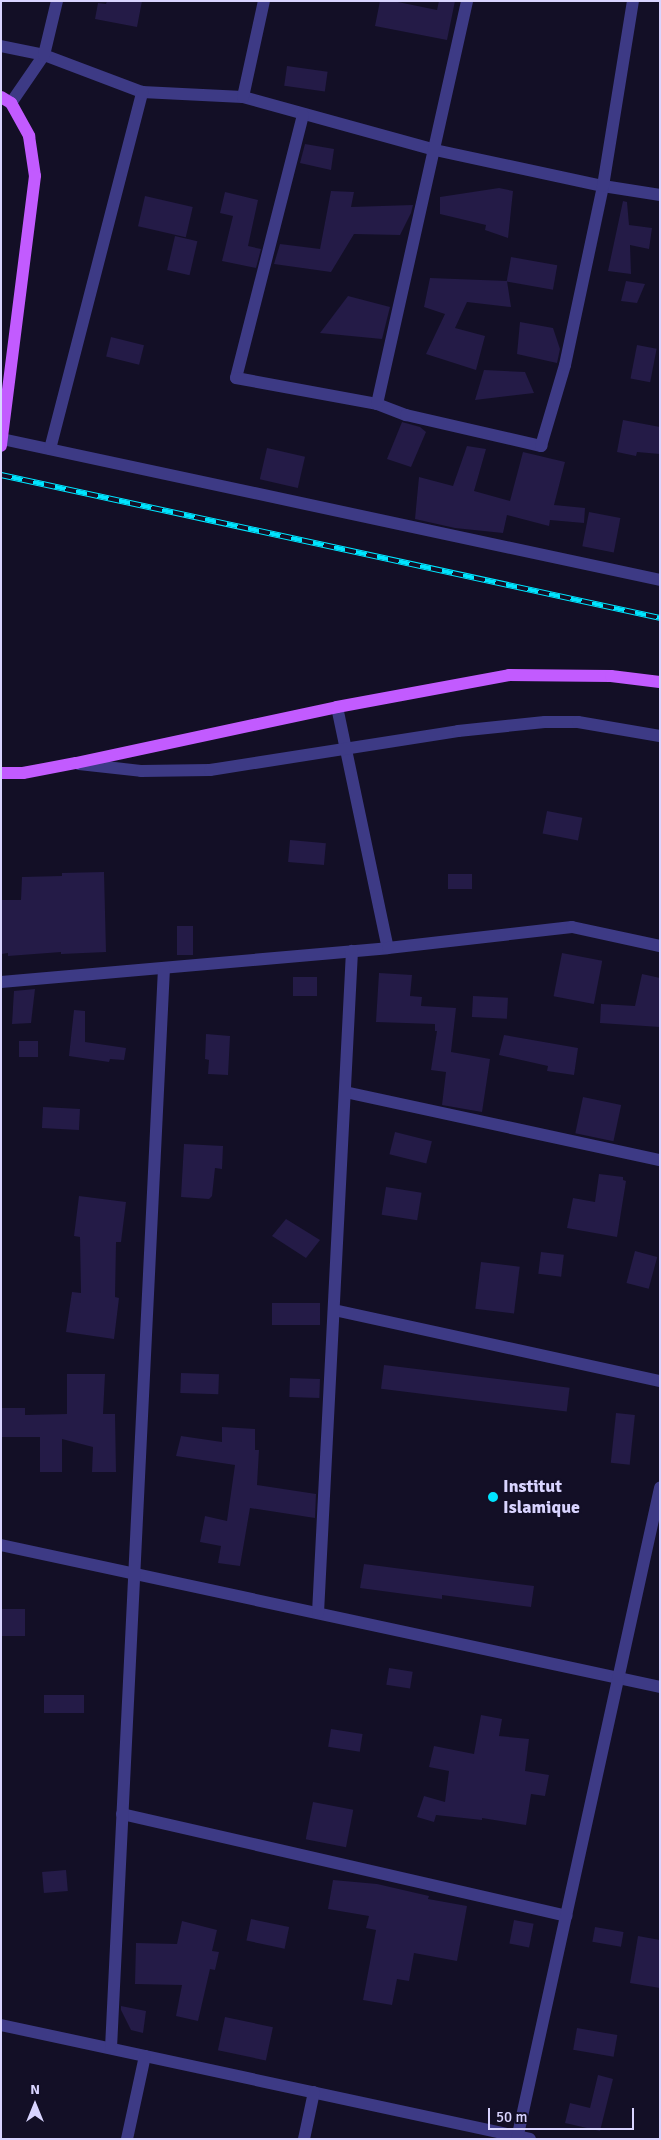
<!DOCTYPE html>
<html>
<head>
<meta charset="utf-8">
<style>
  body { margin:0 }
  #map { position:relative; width:661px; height:2140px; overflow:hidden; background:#130f26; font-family:Signika,sans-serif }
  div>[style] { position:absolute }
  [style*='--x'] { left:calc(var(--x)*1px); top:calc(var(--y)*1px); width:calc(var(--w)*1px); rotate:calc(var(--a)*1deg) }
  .building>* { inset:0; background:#241b47; transform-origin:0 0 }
  .minor>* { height:12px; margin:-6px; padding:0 6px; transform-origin:6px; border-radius:6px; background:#3d3a85 }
  .major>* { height:12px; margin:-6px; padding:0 6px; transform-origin:6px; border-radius:6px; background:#c25bff }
  .rail>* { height:5.5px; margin-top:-2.75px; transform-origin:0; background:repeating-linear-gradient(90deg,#130f26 0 11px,#00e5ff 0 22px); box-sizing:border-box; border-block:1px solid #00e5ff }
  .dots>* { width:14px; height:14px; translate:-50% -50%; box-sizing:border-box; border:2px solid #130f26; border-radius:50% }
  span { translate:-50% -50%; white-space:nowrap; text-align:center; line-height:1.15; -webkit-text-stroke:4px #130f26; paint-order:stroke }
  .poi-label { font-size:18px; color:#d9d4ff; font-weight:700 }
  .left { translate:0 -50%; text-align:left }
  .frame { position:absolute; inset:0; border:2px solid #d9d4ff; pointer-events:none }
  .north { position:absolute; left:10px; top:2080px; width:50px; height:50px; -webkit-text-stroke:4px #130f26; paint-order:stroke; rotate:0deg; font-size:14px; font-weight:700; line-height:20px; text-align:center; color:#d9d4ff }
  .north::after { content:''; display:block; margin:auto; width:18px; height:22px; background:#d9d4ff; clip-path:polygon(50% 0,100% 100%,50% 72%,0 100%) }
  .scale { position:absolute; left:488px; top:2108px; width:146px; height:22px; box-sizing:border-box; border:2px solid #d9d4ff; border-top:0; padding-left:6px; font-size:15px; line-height:18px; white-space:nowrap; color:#d9d4ff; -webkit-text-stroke:4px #130f26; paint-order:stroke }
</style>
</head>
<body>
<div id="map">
  <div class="building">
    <i style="clip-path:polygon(107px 1px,142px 1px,137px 27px,95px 19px,98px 3px,106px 4px)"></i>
    <i style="clip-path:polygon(380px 1px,393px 1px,437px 10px,439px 1px,455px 1px,447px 40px,375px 26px)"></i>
    <i style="left:287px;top:66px;width:41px;height:20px;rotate:8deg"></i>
    <i style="clip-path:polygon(305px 144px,334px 149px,331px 170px,300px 163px)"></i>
    <i style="clip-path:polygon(499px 188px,513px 191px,508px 238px,485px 230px,486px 225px,440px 214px,440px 197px)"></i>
    <i style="clip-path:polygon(331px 191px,354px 192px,351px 207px,413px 205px,411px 213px,400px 235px,354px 234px,331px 272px,274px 264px,280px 244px,320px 249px)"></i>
    <i style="clip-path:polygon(225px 192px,258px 200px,248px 246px,261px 249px,256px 268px,222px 261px,233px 216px,220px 213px)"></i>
    <i style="left:145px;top:196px;width:49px;height:31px;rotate:13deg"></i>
    <i style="clip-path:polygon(623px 201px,627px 202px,629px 225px,652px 228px,649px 249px,630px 245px,631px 274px,608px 271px)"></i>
    <i style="left:175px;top:236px;width:23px;height:35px;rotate:13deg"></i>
    <i style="left:511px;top:257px;width:47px;height:25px;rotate:10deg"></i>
    <i style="clip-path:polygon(430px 278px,507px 281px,511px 307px,467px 302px,455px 328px,485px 336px,476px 370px,426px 354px,445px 314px,424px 307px)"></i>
    <i style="clip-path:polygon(626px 281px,645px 284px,637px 303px,621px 301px)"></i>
    <i style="clip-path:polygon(348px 296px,390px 307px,382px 339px,320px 333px)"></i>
    <i style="clip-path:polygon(520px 322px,553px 328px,560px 349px,557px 363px,517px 354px)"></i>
    <i style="left:111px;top:337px;width:34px;height:20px;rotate:14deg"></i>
    <i style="left:637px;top:345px;width:20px;height:34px;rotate:11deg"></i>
    <i style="clip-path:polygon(484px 370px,525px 372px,534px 393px,475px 400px)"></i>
    <i style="clip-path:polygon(623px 420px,660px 427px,660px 454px,637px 452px,636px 456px,617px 452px)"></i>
    <i style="clip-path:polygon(402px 422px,420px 427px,426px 432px,411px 467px,387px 459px)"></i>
    <i style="clip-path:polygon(467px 446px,486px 449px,474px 491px,510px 501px,523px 452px,565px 462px,554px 505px,585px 508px,584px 523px,550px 520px,549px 526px,507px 515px,503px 533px,455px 528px,415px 519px,419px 477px,453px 486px)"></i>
    <i style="left:267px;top:448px;width:39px;height:32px;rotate:13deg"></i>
    <i style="left:589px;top:512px;width:32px;height:35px;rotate:11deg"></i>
    <i style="left:547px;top:811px;width:36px;height:23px;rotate:11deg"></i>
    <i style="left:290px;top:840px;width:36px;height:22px;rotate:5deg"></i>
    <i style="clip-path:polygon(104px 872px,106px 952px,61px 954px,61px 952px,8px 956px,8px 953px,1px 954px,1px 900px,21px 900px,22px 877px,62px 876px,62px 873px)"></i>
    <i style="left:448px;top:874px;width:24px;height:15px"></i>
    <i style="left:177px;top:926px;width:16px;height:29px"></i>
    <i style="left:562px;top:953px;width:41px;height:44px;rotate:11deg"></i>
    <i style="clip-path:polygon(379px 973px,412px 975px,410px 996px,422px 997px,421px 1006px,456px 1008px,451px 1052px,490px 1059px,482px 1112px,442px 1105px,446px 1072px,431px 1070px,437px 1031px,435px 1031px,435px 1024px,376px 1022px)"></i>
    <i style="clip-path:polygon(642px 974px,660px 978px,660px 1027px,600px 1023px,601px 1004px,635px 1006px)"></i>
    <i style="left:293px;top:977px;width:24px;height:19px"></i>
    <i style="clip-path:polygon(35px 989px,31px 1023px,12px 1024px,14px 991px)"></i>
    <i style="left:473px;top:996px;width:35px;height:21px;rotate:3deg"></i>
    <i style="clip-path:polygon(74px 1010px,85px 1011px,85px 1042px,126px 1048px,124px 1060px,110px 1059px,109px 1062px,69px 1056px)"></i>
    <i style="clip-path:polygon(206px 1034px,230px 1036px,228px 1075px,208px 1074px,209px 1060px,205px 1059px)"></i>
    <i style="clip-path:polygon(504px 1035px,578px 1048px,574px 1075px,547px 1071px,548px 1066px,499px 1055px)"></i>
    <i style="left:19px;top:1041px;width:19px;height:16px"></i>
    <i style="left:583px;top:1097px;width:39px;height:37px;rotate:12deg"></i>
    <i style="left:80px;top:1109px;width:21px;height:37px;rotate:93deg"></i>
    <i style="left:395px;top:1132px;width:38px;height:23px;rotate:14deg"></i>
    <i style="clip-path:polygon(184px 1144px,223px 1146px,222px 1169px,215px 1168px,212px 1196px,209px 1199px,181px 1197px)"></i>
    <i style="clip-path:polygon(599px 1174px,623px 1177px,623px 1180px,626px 1181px,617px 1237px,567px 1228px,573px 1198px,595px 1202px)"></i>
    <i style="left:386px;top:1187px;width:36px;height:28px;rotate:9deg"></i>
    <i style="clip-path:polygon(79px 1196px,126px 1202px,121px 1242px,116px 1242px,115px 1297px,119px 1298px,114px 1339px,66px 1332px,72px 1292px,81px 1293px,80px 1237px,74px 1236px)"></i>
    <i style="clip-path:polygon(286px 1219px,320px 1240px,306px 1258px,272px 1236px)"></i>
    <i style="left:635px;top:1251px;width:23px;height:33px;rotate:15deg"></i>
    <i style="left:541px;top:1252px;width:23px;height:22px;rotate:7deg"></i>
    <i style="left:481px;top:1262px;width:39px;height:47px;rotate:7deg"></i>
    <i style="left:320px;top:1303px;width:22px;height:48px;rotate:90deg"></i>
    <i style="left:384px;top:1365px;width:187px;height:24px;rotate:7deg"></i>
    <i style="left:181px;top:1373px;width:38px;height:20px;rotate:2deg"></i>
    <i style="clip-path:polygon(67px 1374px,105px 1374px,103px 1414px,115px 1414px,116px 1472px,92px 1472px,93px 1447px,62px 1439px,62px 1472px,40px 1472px,40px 1437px,1px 1437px,1px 1408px,25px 1408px,25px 1415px,67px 1414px)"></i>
    <i style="left:290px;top:1378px;width:30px;height:19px;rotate:2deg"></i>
    <i style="left:616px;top:1413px;width:19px;height:50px;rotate:6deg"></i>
    <i style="clip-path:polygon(222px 1427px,255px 1429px,255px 1450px,259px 1450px,257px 1485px,316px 1494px,315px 1518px,250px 1508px,240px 1566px,218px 1563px,221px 1546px,200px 1542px,205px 1516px,227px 1521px,235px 1465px,176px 1456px,181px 1436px,222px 1442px)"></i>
    <i style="clip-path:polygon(364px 1564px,534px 1586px,531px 1607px,442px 1595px,442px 1599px,360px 1588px)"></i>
    <i style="left:1px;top:1609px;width:24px;height:27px"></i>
    <i style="left:389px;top:1668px;width:24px;height:17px;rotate:9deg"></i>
    <i style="left:44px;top:1695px;width:40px;height:18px"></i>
    <i style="clip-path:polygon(481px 1715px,502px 1719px,499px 1736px,529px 1739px,525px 1771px,549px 1775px,545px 1796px,531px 1794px,526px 1825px,482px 1818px,482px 1820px,436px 1815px,434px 1822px,417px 1817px,424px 1796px,445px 1802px,449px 1771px,429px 1767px,434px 1746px,474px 1754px)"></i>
    <i style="left:331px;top:1729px;width:32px;height:18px;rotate:9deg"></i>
    <i style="left:313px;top:1802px;width:41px;height:38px;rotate:11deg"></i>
    <i style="left:66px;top:1870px;width:21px;height:24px;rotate:85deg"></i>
    <i style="clip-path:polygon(333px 1880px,377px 1884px,429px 1896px,428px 1899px,467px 1906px,457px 1961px,414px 1953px,409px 1981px,397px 1979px,392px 2005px,363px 2000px,376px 1930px,366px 1928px,369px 1916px,328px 1909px)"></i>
    <i style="left:251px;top:1919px;width:39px;height:22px;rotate:12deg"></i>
    <i style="left:514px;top:1920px;width:20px;height:24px;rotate:11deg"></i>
    <i style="clip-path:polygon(182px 1921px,217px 1930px,212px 1951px,219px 1952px,215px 1970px,210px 1969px,198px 2021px,176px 2016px,182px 1985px,135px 1984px,136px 1943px,177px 1944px)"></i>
    <i style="left:595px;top:1927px;width:29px;height:15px;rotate:10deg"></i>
    <i style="clip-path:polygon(638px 1936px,660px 1940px,660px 1988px,630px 1983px)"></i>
    <i style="clip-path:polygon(121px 2006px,146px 2011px,143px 2033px,131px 2030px,121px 2010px)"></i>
    <i style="left:225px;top:2017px;width:49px;height:34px;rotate:12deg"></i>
    <i style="left:577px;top:2028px;width:41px;height:22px;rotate:10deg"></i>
    <i style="clip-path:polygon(598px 2075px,613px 2079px,600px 2131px,565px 2123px,570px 2103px,590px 2108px)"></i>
  </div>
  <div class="minor">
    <i style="--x:1;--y:46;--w:44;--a:11.8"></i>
    <i style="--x:44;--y:55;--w:105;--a:20.7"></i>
    <i style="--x:142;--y:92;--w:101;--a:2.8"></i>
    <i style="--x:243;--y:97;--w:199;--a:15.4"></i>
    <i style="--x:435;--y:150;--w:172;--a:12.1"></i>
    <i style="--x:603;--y:186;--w:58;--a:9"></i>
    <i style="--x:243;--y:97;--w:98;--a:-77.7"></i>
    <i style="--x:11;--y:103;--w:58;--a:-55.5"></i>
    <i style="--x:44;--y:55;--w:56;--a:-76.5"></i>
    <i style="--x:303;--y:115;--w:271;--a:104.3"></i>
    <i style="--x:236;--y:378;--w:143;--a:10.4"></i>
    <i style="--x:377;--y:404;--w:31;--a:21"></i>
    <i style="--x:406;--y:415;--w:139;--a:12.9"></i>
    <i style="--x:541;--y:446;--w:84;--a:-73.5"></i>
    <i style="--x:565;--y:365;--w:183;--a:-78"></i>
    <i style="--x:603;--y:186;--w:187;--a:-80.8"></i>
    <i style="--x:377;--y:404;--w:413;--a:-77.4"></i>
    <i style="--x:2;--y:439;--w:673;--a:12.09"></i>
    <i style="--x:50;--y:449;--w:369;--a:-75.5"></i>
    <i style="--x:337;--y:707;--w:246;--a:78.1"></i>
    <i style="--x:79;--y:764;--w:62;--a:6.4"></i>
    <i style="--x:141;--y:771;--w:69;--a:-0.8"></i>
    <i style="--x:210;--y:770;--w:251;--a:-8.9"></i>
    <i style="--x:458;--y:731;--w:87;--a:-5.9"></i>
    <i style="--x:545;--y:722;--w:33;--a:0"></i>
    <i style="--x:578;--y:722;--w:83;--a:9.7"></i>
    <i style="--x:1;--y:982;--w:388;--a:-5"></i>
    <i style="--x:388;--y:948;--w:185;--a:-6.5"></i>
    <i style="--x:572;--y:927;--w:90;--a:12.2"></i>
    <i style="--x:345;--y:1092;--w:322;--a:12.2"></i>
    <i style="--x:334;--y:1310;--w:334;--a:12.3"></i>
    <i style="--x:1;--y:1545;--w:674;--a:12.16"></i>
    <i style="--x:318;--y:1613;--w:663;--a:-87.06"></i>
    <i style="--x:122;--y:1814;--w:456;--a:12.9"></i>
    <i style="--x:1;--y:2025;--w:541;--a:12.16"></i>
    <i style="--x:111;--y:2048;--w:1081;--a:-87.19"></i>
    <i style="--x:127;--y:2139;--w:85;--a:-77.8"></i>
    <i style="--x:304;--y:2139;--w:48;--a:-78"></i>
    <i style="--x:517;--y:2139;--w:667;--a:-77.61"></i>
  </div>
  <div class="major">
    <i style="--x:1;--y:97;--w:12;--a:31"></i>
    <i style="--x:11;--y:103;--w:38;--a:61"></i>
    <i style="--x:29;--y:136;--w:40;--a:81.5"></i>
    <i style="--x:35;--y:176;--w:272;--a:97.2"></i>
    <i style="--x:1;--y:773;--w:22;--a:0"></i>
    <i style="--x:23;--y:773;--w:54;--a:-10.7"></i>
    <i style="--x:76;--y:763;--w:267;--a:-12.1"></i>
    <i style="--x:337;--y:707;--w:175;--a:-10.5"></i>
    <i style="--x:509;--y:675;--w:102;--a:0.6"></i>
    <i style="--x:611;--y:676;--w:49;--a:7"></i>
  </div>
  <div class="rail">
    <i style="--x:1;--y:475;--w:674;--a:12.24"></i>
  </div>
  <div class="dots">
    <i style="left:493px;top:1497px;background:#00e5ff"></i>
  </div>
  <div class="poi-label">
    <span class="left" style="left:503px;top:1497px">Institut<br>Islamique</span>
  </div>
  <div class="frame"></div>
  <div class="north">N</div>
  <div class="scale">50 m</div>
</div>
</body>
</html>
